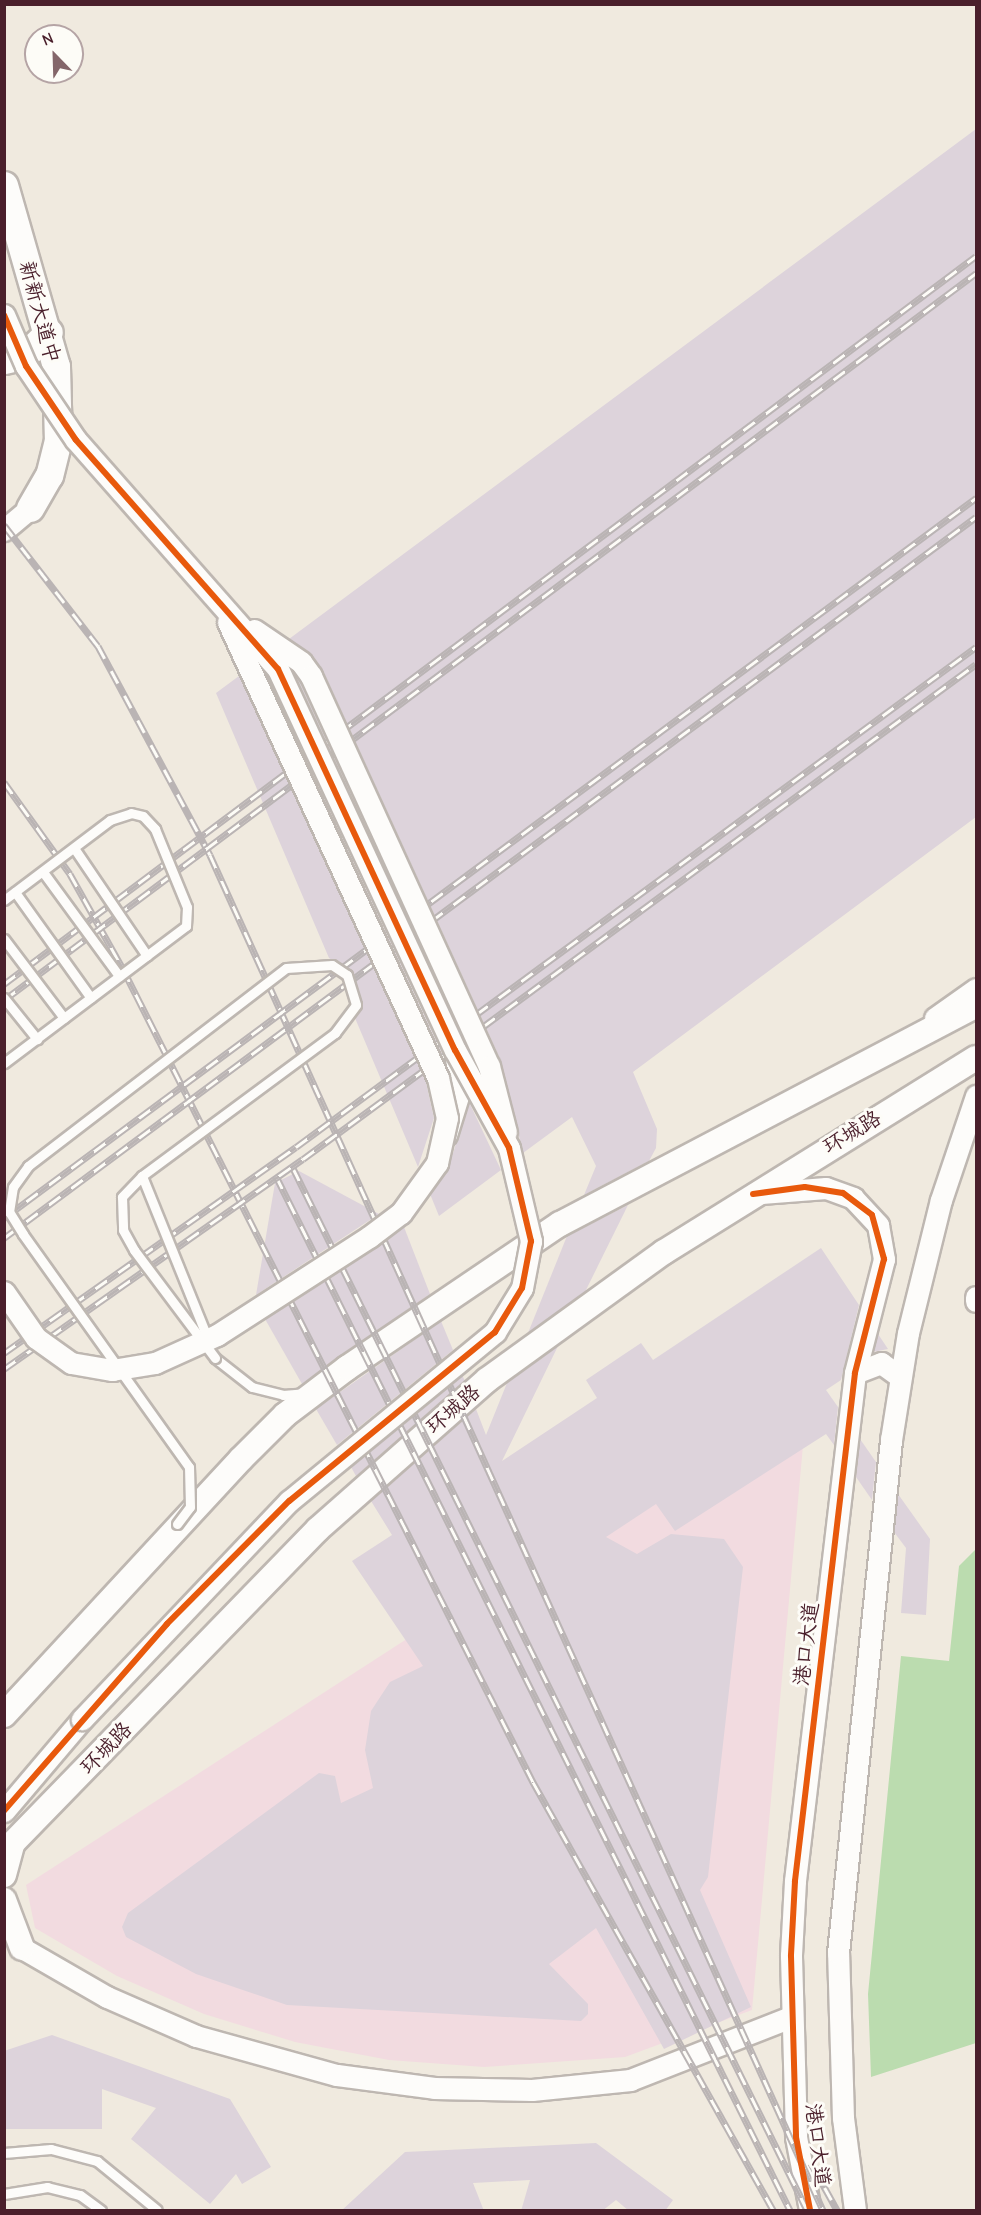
<!DOCTYPE html>
<html>
<head>
<meta charset="utf-8">
<style>
  body { margin:0 }
  #map { position:relative; width:981px; height:2215px; overflow:hidden; background:#f0eadf; font-family:"Comic Neue","LXGW WenKai TC",sans-serif }
  div>[style] { position:absolute }
  [style*='--x'] { left:calc(var(--x)*1px); top:calc(var(--y)*1px); width:calc(var(--w)*1px); rotate:calc(var(--a)*1deg) }
  .built>* { inset:0; background:#f2dbe0 }
  .green>* { inset:0; background:#bbdcaf }
  .building>* { inset:0; background:#ddd3db }
  .roads { filter:drop-shadow(2px 0 #beb7b1) drop-shadow(-2px 0 #beb7b1) drop-shadow(0 2px #beb7b1) drop-shadow(0 -2px #beb7b1) }
  .service>* { height:9px; margin:-4.5px; padding:0 4.5px; transform-origin:4.5px; border-radius:4.5px; background:#fdfcfa }
  .tertiary>* { height:21px; margin:-10.5px; padding:0 10.5px; transform-origin:10.5px; border-radius:10.5px; background:#fdfcfa }
  .secondary>* { height:24px; margin:-12px; padding:0 12px; transform-origin:12px; border-radius:12px; background:#fdfcfa }
  .primary>* { height:27px; margin:-13.5px; padding:0 13.5px; transform-origin:13.5px; border-radius:13.5px; background:#fdfcfa }
  .rail>* { height:7px; margin-top:-3.5px; transform-origin:0; background:repeating-linear-gradient(90deg,#fdfcf7 0 14px,#bab4b4 0 28px); box-sizing:border-box; border-block:2px solid #bab4b4 }
  .bridges { filter:drop-shadow(2px 0 #beb7b1) drop-shadow(-2px 0 #beb7b1) drop-shadow(0 2px #beb7b1) drop-shadow(0 -2px #beb7b1) }
  .service-bridge>* { height:9px; margin:-4.5px; padding:0 4.5px; transform-origin:4.5px; border-radius:4.5px; background:#fdfcfa }
  .tertiary-bridge>* { height:21px; margin:-10.5px; padding:0 10.5px; transform-origin:10.5px; border-radius:10.5px; background:#fdfcfa }
  .cycleway>* { height:6px; margin:-3px; padding:0 3px; transform-origin:3px; border-radius:3px; background:#e8590c }
  span { translate:-50% -50%; white-space:nowrap; text-align:center; line-height:1.15; -webkit-text-stroke:6px #fdfcf7; paint-order:stroke }
  .street-label { font-size:21px; color:#4a1f2b }
  .frame { position:absolute; inset:0; border:6px solid #4a1f2b; pointer-events:none }
  .north { position:absolute; left:24px; top:24px; width:60px; height:60px; box-sizing:border-box; background:#fdfcf7; border:2px solid #b5a4a5; border-radius:50%; rotate:337deg; font-size:16px; font-weight:700; line-height:24px; text-align:center; color:#4a1f2b }
  .north::after { content:''; display:block; margin:auto; width:21px; height:27px; background:#84666a; clip-path:polygon(50% 0,100% 100%,50% 72%,0 100%) }
</style>
</head>
<body>
<div id="map">
  <div class="built">
    <i style="clip-path:polygon(809px 1379px,752px 2010px,625px 2057px,484px 2067px,389px 2060px,295px 2042px,204px 2014px,117px 1976px,35px 1928px,26px 1885px)"></i>
  </div>
  <div class="green">
    <i style="clip-path:polygon(976px 1549px,976px 2043px,871px 2077px,868px 1994px,901px 1656px,949px 1661px,959px 1566px)"></i>
  </div>
  <div class="building">
    <i style="clip-path:polygon(976px 129px,976px 817px,633px 1072px,657px 1129px,656px 1148px,649px 1161px,584px 1195px,596px 1166px,572px 1117px,523px 1153px,501px 1061px,323px 671px,289px 639px)"></i>
    <i style="clip-path:polygon(267px 675px,443px 1055px,444px 1060px)"></i>
    <i style="clip-path:polygon(239px 676px,426px 1082px,434px 1118px,418px 1167px,355px 1018px,363px 1006px,353px 973px,329px 958px,216px 693px)"></i>
    <i style="clip-path:polygon(295px 676px,300px 682px,391px 881px)"></i>
    <i style="clip-path:polygon(469px 1102px,501px 1170px,439px 1216px,430px 1194px,449px 1166px)"></i>
    <i style="clip-path:polygon(299px 1171px,379px 1214px,256px 1295px,275px 1183px)"></i>
    <i style="clip-path:polygon(628px 1205px,585px 1292px,528px 1333px,567px 1236px)"></i>
    <i style="clip-path:polygon(404px 1227px,430px 1294px,302px 1384px,265px 1319px)"></i>
    <i style="clip-path:polygon(821px 1248px,859px 1305px,841px 1380px,826px 1390px,838px 1407px,834px 1445px,826px 1434px,675px 1531px,656px 1504px,606px 1537px,637px 1554px,671px 1534px,724px 1539px,743px 1567px,708px 1877px,700px 1890px,751px 2007px,664px 2049px,596px 1928px,549px 1964px,588px 2004px,588px 2014px,581px 2021px,287px 2005px,196px 1974px,126px 1937px,122px 1927px,128px 1913px,319px 1773px,335px 1776px,341px 1803px,373px 1788px,365px 1750px,371px 1711px,390px 1682px,423px 1666px,352px 1561px,392px 1535px,371px 1501px,476px 1409px,486px 1435px,507px 1383px,558px 1346px,502px 1461px,597px 1398px,586px 1380px,623px 1355px,641px 1343px,653px 1360px)"></i>
    <i style="clip-path:polygon(441px 1321px,453px 1350px,337px 1445px,316px 1409px)"></i>
    <i style="clip-path:polygon(878px 1334px,888px 1349px,873px 1352px)"></i>
    <i style="clip-path:polygon(462px 1375px,465px 1381px,356px 1476px,351px 1467px)"></i>
    <i style="clip-path:polygon(860px 1439px,876px 1462px,872px 1500px,856px 1477px)"></i>
    <i style="clip-path:polygon(898px 1494px,930px 1539px,926px 1615px,901px 1613px,906px 1548px,894px 1532px)"></i>
    <i style="clip-path:polygon(52px 2035px,230px 2099px,271px 2167px,242px 2184px,236px 2174px,210px 2204px,131px 2139px,156px 2108px,102px 2089px,102px 2129px,4px 2129px,4px 2051px)"></i>
    <i style="clip-path:polygon(596px 2143px,673px 2200px,665px 2211px,629px 2211px,616px 2200px,602px 2211px,521px 2211px,530px 2180px,473px 2183px,484px 2211px,341px 2211px,405px 2152px)"></i>
  </div>
  <div class="roads">
    <div class="service">
      <i style="--x:215;--y:1358;--w:47;--a:38.1"></i>
      <i style="--x:252;--y:1387;--w:32;--a:14"></i>
      <i style="--x:283;--y:1395;--w:21;--a:-5"></i>
      <i style="--x:4;--y:2153;--w:47;--a:-4.9"></i>
      <i style="--x:51;--y:2149;--w:48;--a:14.6"></i>
      <i style="--x:97;--y:2161;--w:77;--a:39.2"></i>
      <i style="--x:4;--y:2194;--w:44;--a:-9.2"></i>
      <i style="--x:47;--y:2187;--w:34;--a:14"></i>
      <i style="--x:80;--y:2195;--w:26;--a:36"></i>
    </div>
    <div class="tertiary">
      <i style="--x:4;--y:530;--w:34;--a:-40"></i>
      <i style="--x:935;--y:1018;--w:50;--a:-35.3"></i>
      <i style="--x:446;--y:1135;--w:41;--a:-72.9"></i>
      <i style="--x:458;--y:1096;--w:45;--a:-92.5"></i>
      <i style="--x:761;--y:1193;--w:65;--a:-4.4"></i>
      <i style="--x:826;--y:1188;--w:29;--a:20"></i>
      <i style="--x:853;--y:1198;--w:37;--a:47"></i>
      <i style="--x:878;--y:1225;--w:35;--a:80"></i>
      <i style="--x:884;--y:1259;--w:118;--a:104.3"></i>
      <i style="--x:855;--y:1373;--w:512;--a:96.74"></i>
      <i style="--x:795;--y:1881;--w:75;--a:93.1"></i>
      <i style="--x:791;--y:1956;--w:181;--a:88.4"></i>
      <i style="--x:796;--y:2137;--w:74;--a:79.1"></i>
      <i style="--x:976;--y:1297;--w:4;--a:90"></i>
      <i style="--x:855;--y:1373;--w:28;--a:-21"></i>
      <i style="--x:881;--y:1363;--w:24;--a:36"></i>
      <i style="--x:4;--y:1811;--w:121;--a:-49.7"></i>
      <i style="--x:22;--y:1948;--w:98;--a:30"></i>
      <i style="--x:107;--y:1997;--w:97;--a:23.7"></i>
      <i style="--x:196;--y:2036;--w:146;--a:15.5"></i>
      <i style="--x:337;--y:2075;--w:98;--a:7.6"></i>
      <i style="--x:434;--y:2088;--w:98;--a:1.2"></i>
      <i style="--x:532;--y:2090;--w:99;--a:-5.8"></i>
      <i style="--x:630;--y:2080;--w:173;--a:-21.4"></i>
      <i style="--x:855;--y:2210;--w:93;--a:-97.4"></i>
      <i style="--x:843;--y:2118;--w:165;--a:-91.7"></i>
      <i style="--x:838;--y:1953;--w:516;--a:-84.1"></i>
      <i style="--x:891;--y:1440;--w:108;--a:-81"></i>
      <i style="--x:908;--y:1333;--w:137;--a:-76.1"></i>
      <i style="--x:941;--y:1200;--w:110;--a:-71.4"></i>
    </div>
    <div class="secondary">
      <i style="--x:4;--y:1715;--w:349;--a:-47.2"></i>
      <i style="--x:241;--y:1459;--w:62;--a:-45"></i>
      <i style="--x:285;--y:1415;--w:78;--a:-37.2"></i>
      <i style="--x:347;--y:1368;--w:257;--a:-34.1"></i>
      <i style="--x:560;--y:1224;--w:470;--a:-27.7"></i>
      <i style="--x:4;--y:1852;--w:450;--a:-45.8"></i>
      <i style="--x:318;--y:1529;--w:225;--a:-41.4"></i>
      <i style="--x:487;--y:1380;--w:218;--a:-35.9"></i>
      <i style="--x:664;--y:1252;--w:367;--a:-31.9"></i>
      <i style="--x:4;--y:1875;--w:31;--a:-75"></i>
      <i style="--x:4;--y:1900;--w:51;--a:69.4"></i>
    </div>
    <div class="primary">
      <i style="--x:4;--y:185;--w:188;--a:74"></i>
      <i style="--x:56;--y:366;--w:74;--a:88.5"></i>
      <i style="--x:58;--y:440;--w:36;--a:104"></i>
      <i style="--x:49;--y:475;--w:38;--a:120"></i>
      <i style="--x:4;--y:360;--w:22;--a:-13"></i>
      <i style="--x:25;--y:355;--w:33;--a:-44"></i>
    </div>
  </div>
  <div class="rail">
    <i style="--x:4;--y:525;--w:153;--a:52.2"></i>
    <i style="--x:98;--y:646;--w:237;--a:61.8"></i>
    <i style="--x:210;--y:855;--w:1487;--a:65.66"></i>
    <i style="--x:4;--y:782;--w:113;--a:54.3"></i>
    <i style="--x:70;--y:874;--w:109;--a:60.8"></i>
    <i style="--x:123;--y:969;--w:911;--a:63.24"></i>
    <i style="--x:533;--y:1782;--w:491;--a:60.7"></i>
    <i style="--x:4;--y:984;--w:1214;--a:-36.83"></i>
    <i style="--x:4;--y:1000;--w:1214;--a:-36.79"></i>
    <i style="--x:293;--y:1168;--w:1162;--a:63.74"></i>
    <i style="--x:276;--y:1176;--w:1155;--a:63.57"></i>
    <i style="--x:4;--y:1218;--w:1210;--a:-36.53"></i>
    <i style="--x:4;--y:1238;--w:1210;--a:-36.57"></i>
    <i style="--x:4;--y:1353;--w:357;--a:-35.2"></i>
    <i style="--x:296;--y:1147;--w:844;--a:-36.33"></i>
    <i style="--x:4;--y:1369;--w:365;--a:-35.1"></i>
    <i style="--x:303;--y:1159;--w:835;--a:-36.33"></i>
    <i style="--x:811;--y:2163;--w:54;--a:61"></i>
  </div>
  <div class="bridges">
    <div class="service-bridge">
      <i style="--x:74;--y:848;--w:130;--a:55.9"></i>
      <i style="--x:43;--y:872;--w:129;--a:53.8"></i>
      <i style="--x:15;--y:892;--w:130;--a:54.4"></i>
      <i style="--x:4;--y:900;--w:133;--a:-37"></i>
      <i style="--x:110;--y:820;--w:22;--a:-18"></i>
      <i style="--x:131;--y:813;--w:12;--a:14"></i>
      <i style="--x:143;--y:816;--w:18;--a:47"></i>
      <i style="--x:155;--y:829;--w:84;--a:67.7"></i>
      <i style="--x:187;--y:907;--w:19;--a:93"></i>
      <i style="--x:186;--y:926;--w:228;--a:143"></i>
      <i style="--x:4;--y:939;--w:99;--a:52.8"></i>
      <i style="--x:4;--y:998;--w:53;--a:51.2"></i>
      <i style="--x:142;--y:1176;--w:176;--a:68"></i>
      <i style="--x:177;--y:1524;--w:21;--a:-53"></i>
      <i style="--x:190;--y:1507;--w:40;--a:-91.4"></i>
      <i style="--x:189;--y:1467;--w:286;--a:-125.5"></i>
      <i style="--x:23;--y:1234;--w:26;--a:-122"></i>
      <i style="--x:9;--y:1212;--w:25;--a:-81"></i>
      <i style="--x:13;--y:1187;--w:26;--a:-54"></i>
      <i style="--x:28;--y:1166;--w:325;--a:-37.5"></i>
      <i style="--x:286;--y:968;--w:46;--a:-3.7"></i>
      <i style="--x:332;--y:965;--w:18;--a:34"></i>
      <i style="--x:347;--y:975;--w:31;--a:73"></i>
      <i style="--x:356;--y:1005;--w:35;--a:127"></i>
      <i style="--x:335;--y:1033;--w:240;--a:143.5"></i>
      <i style="--x:142;--y:1176;--w:29;--a:134"></i>
      <i style="--x:122;--y:1197;--w:33;--a:88"></i>
      <i style="--x:123;--y:1230;--w:23;--a:61"></i>
      <i style="--x:134;--y:1250;--w:135;--a:53.1"></i>
    </div>
    <div class="tertiary-bridge">
      <i style="--x:4;--y:315;--w:56;--a:66.7"></i>
      <i style="--x:26;--y:366;--w:89;--a:56"></i>
      <i style="--x:76;--y:440;--w:305;--a:48.6"></i>
      <i style="--x:278;--y:669;--w:420;--a:65.1"></i>
      <i style="--x:455;--y:1050;--w:112;--a:61.1"></i>
      <i style="--x:509;--y:1148;--w:96;--a:76.7"></i>
      <i style="--x:531;--y:1241;--w:48;--a:100.8"></i>
      <i style="--x:522;--y:1288;--w:52;--a:121.5"></i>
      <i style="--x:495;--y:1332;--w:266;--a:140.6"></i>
      <i style="--x:289;--y:1501;--w:301;--a:133.5"></i>
      <i style="--x:254;--y:630;--w:57;--a:34.2"></i>
      <i style="--x:301;--y:662;--w:17;--a:54"></i>
      <i style="--x:311;--y:676;--w:429;--a:65.5"></i>
      <i style="--x:489;--y:1066;--w:68;--a:75.6"></i>
      <i style="--x:4;--y:1292;--w:56;--a:55.2"></i>
      <i style="--x:36;--y:1338;--w:43;--a:35.5"></i>
      <i style="--x:71;--y:1363;--w:42;--a:9.7"></i>
      <i style="--x:112;--y:1370;--w:44;--a:-9.2"></i>
      <i style="--x:155;--y:1363;--w:68;--a:-24.3"></i>
      <i style="--x:217;--y:1335;--w:181;--a:-32.8"></i>
      <i style="--x:369;--y:1237;--w:40;--a:-37"></i>
      <i style="--x:401;--y:1213;--w:62;--a:-54.2"></i>
      <i style="--x:437;--y:1163;--w:46;--a:-77.5"></i>
      <i style="--x:447;--y:1118;--w:41;--a:-102.7"></i>
      <i style="--x:438;--y:1078;--w:502;--a:-114.73"></i>
    </div>
  </div>
  <div class="cycleway">
    <i style="--x:4;--y:315;--w:56;--a:66.7"></i>
    <i style="--x:26;--y:366;--w:89;--a:56"></i>
    <i style="--x:76;--y:440;--w:305;--a:48.6"></i>
    <i style="--x:278;--y:669;--w:420;--a:65.1"></i>
    <i style="--x:455;--y:1050;--w:112;--a:61.1"></i>
    <i style="--x:509;--y:1148;--w:96;--a:76.7"></i>
    <i style="--x:531;--y:1241;--w:48;--a:100.8"></i>
    <i style="--x:522;--y:1288;--w:52;--a:121.5"></i>
    <i style="--x:495;--y:1332;--w:266;--a:140.6"></i>
    <i style="--x:289;--y:1501;--w:173;--a:134.8"></i>
    <i style="--x:167;--y:1624;--w:248;--a:131.1"></i>
    <i style="--x:753;--y:1194;--w:52;--a:-7.7"></i>
    <i style="--x:805;--y:1187;--w:38;--a:9"></i>
    <i style="--x:843;--y:1193;--w:36;--a:37"></i>
    <i style="--x:872;--y:1215;--w:46;--a:74.7"></i>
    <i style="--x:884;--y:1259;--w:118;--a:104.3"></i>
    <i style="--x:855;--y:1373;--w:512;--a:96.74"></i>
    <i style="--x:795;--y:1881;--w:75;--a:93.1"></i>
    <i style="--x:791;--y:1956;--w:181;--a:88.4"></i>
    <i style="--x:796;--y:2137;--w:74;--a:79.1"></i>
  </div>
  <div class="street-label">
    <span style="left:40px;top:312px;rotate:75deg">新新大道中</span>
    <span style="left:852px;top:1132px;rotate:-31deg">环城路</span>
    <span style="left:453px;top:1409px;rotate:-41deg">环城路</span>
    <span style="left:806px;top:1644px;rotate:-83deg">港口大道</span>
    <span style="left:106px;top:1748px;rotate:-46deg">环城路</span>
    <span style="left:818px;top:2145px;rotate:83deg">港口大道</span>
  </div>
  <div class="frame"></div>
  <div class="north">N</div>
</div>
</body>
</html>
